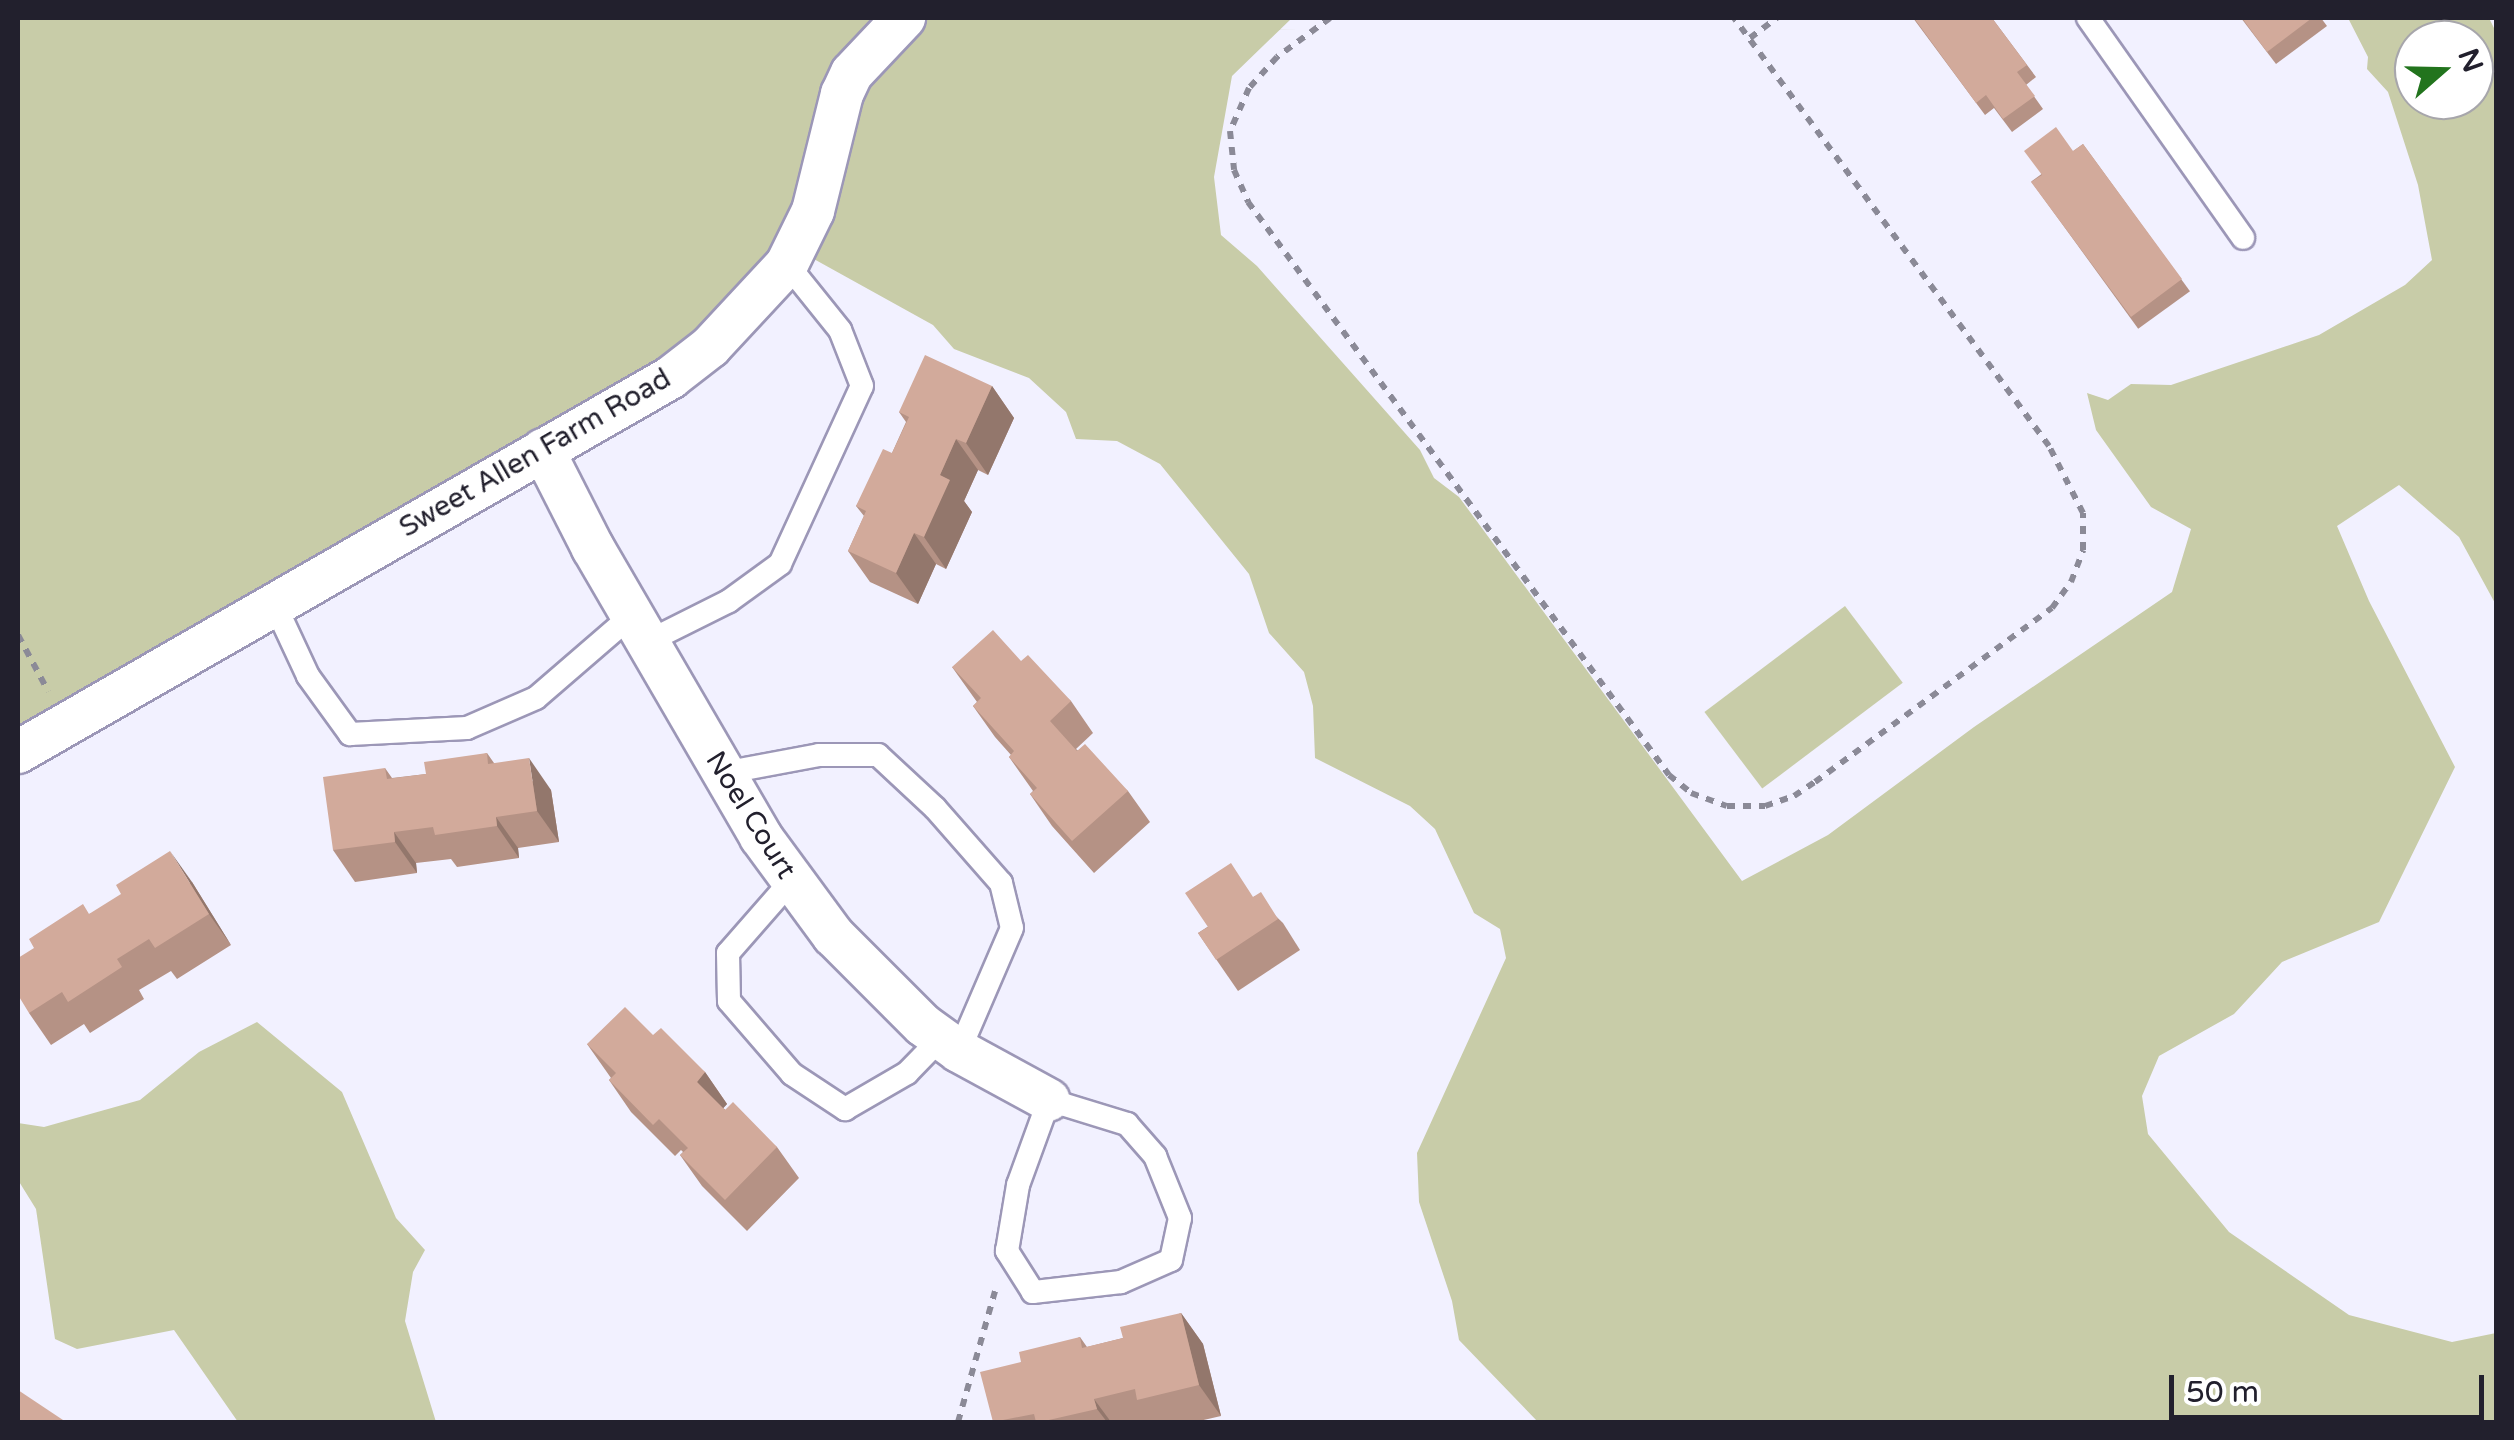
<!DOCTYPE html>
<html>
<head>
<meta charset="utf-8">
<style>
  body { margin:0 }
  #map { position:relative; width:2514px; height:1440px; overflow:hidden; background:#f2f1ff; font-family:"Varela Round",sans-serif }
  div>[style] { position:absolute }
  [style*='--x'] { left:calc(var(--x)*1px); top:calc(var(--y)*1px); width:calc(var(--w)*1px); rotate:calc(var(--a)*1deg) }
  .green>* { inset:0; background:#c8cca8; transform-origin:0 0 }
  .path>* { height:6px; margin-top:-3px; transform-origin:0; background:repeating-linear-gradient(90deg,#8b8a97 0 8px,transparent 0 16px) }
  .roads { filter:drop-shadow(2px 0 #9c97b7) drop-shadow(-2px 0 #9c97b7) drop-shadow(0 2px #9c97b7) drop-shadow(0 -2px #9c97b7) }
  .service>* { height:22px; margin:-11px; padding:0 11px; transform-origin:11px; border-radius:11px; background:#fff }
  .minor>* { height:42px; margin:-21px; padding:0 21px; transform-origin:21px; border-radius:21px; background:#fff }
  .wall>* { inset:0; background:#b59285; transform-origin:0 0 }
  .shaded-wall>* { inset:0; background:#93776c }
  .building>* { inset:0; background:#d2aa9b }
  span { translate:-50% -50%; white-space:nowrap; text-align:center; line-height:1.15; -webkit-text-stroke:8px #fff; paint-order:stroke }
  .street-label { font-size:28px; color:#22202d }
  .frame { position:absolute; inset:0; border:20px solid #22202d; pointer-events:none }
  .north { position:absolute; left:2394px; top:20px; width:100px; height:100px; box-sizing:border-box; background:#fff; border:2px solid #a7a6ab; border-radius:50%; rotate:70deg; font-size:28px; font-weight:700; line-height:40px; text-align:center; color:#22202d }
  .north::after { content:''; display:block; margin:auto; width:35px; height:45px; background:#22741d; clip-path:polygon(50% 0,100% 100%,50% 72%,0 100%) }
  .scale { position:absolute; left:2169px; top:1375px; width:315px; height:45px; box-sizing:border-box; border:5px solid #22202d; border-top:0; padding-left:12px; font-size:30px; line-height:35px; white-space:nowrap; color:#22202d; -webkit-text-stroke:8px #fff; paint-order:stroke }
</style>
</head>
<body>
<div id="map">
  <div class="green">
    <i style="clip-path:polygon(evenodd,18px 18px,1292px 18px,1232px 76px,1214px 177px,1221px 235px,1257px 266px,1420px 450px,1434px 478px,1459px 497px,1742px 881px,1828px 835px,1974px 727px,2172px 592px,2191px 529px,2151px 507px,2096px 430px,2087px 393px,2108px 400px,2131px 384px,2171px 385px,2319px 335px,2405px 285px,2432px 260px,2418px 185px,2388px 92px,2367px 69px,2368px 57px,2348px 18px,2489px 18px,2496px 32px,2496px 605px,2459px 537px,2399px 485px,2337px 526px,2369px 601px,2455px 767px,2379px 922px,2282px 962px,2234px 1014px,2159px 1056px,2142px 1096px,2148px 1134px,2229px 1232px,2349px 1315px,2452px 1342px,2496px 1333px,2496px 1422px,1538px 1422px,1459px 1340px,1452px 1301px,1419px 1202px,1417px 1153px,1506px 958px,1500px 929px,1474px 913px,1435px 829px,1410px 806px,1315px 758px,1313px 706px,1304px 672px,1269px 633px,1249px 574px,1160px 464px,1117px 441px,1076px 439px,1066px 412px,1029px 378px,954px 349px,933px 325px,803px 253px,736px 329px,18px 749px,18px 18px,2414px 40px,2474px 40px,2474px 100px,2414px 100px,2414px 40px)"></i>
    <i style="left:1845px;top:606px;width:96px;height:176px;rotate:53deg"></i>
    <i style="clip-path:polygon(257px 1022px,342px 1092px,396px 1218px,425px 1250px,413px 1272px,405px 1321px,436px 1422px,238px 1422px,174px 1330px,77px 1349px,55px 1339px,36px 1209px,18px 1180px,18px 1123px,44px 1127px,140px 1100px,199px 1052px)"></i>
  </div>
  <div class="path">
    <i style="--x:1330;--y:18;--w:66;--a:143.7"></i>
    <i style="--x:1277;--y:57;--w:42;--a:132.1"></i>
    <i style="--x:1249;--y:88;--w:47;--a:113.8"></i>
    <i style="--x:1230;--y:131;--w:39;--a:84"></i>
    <i style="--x:1234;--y:170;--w:35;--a:66"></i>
    <i style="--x:1248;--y:202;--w:711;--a:53.69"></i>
    <i style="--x:1669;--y:775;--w:28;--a:39"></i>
    <i style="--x:1691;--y:793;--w:38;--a:20"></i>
    <i style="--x:1727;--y:806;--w:38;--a:0"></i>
    <i style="--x:1765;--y:806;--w:31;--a:-19"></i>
    <i style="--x:1794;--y:796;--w:25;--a:-34"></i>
    <i style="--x:1815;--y:782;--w:294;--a:-36.3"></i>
    <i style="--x:2052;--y:608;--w:32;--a:-54"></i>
    <i style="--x:2071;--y:582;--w:34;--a:-69"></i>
    <i style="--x:2083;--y:550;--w:37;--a:-90"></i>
    <i style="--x:2083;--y:513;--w:75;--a:-116.9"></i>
    <i style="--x:2049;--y:446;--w:531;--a:-126.35"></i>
    <i style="--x:1750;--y:38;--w:34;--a:-37"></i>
    <i style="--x:18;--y:635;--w:64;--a:61.8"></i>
    <i style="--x:958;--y:1422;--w:136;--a:-74.2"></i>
  </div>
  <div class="roads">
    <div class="service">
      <i style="--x:2088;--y:18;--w:269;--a:54.8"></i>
      <i style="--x:274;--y:603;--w:81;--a:65"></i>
      <i style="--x:308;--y:676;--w:72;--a:54.1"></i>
      <i style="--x:350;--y:734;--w:117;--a:-2.9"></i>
      <i style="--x:467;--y:728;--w:75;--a:-23.5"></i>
      <i style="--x:536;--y:698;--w:127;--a:-40.8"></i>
      <i style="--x:647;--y:642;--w:92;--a:-26.6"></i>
      <i style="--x:729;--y:601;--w:63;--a:-36"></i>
      <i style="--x:780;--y:564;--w:196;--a:-65.3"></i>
      <i style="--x:862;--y:386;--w:60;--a:-111.4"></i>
      <i style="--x:840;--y:330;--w:85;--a:-128.8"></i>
      <i style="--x:723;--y:773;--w:98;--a:-10.6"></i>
      <i style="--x:819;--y:755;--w:59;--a:0"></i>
      <i style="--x:878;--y:755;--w:78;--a:42.9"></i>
      <i style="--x:935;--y:808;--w:100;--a:48.7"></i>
      <i style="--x:1001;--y:883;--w:46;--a:76.3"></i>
      <i style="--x:1012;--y:928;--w:134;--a:113.3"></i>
      <i style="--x:792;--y:880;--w:97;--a:131.2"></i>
      <i style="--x:728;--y:953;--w:48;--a:88.8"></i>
      <i style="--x:729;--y:1001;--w:96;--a:49.2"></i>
      <i style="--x:792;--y:1074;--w:64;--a:33.4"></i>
      <i style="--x:845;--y:1109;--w:72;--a:-30.1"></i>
      <i style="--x:907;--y:1073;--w:49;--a:-45.8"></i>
      <i style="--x:1049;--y:1100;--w:82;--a:17.1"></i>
      <i style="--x:1127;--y:1124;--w:43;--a:48.8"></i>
      <i style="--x:1155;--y:1156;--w:67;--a:68"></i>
      <i style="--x:1180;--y:1218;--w:43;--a:102.1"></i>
      <i style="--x:1171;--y:1260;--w:55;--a:156.3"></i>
      <i style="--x:1121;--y:1282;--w:89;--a:173.5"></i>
      <i style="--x:1033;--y:1292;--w:49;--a:-122.4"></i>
      <i style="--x:1007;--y:1251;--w:67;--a:-80.5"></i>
      <i style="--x:1018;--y:1185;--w:90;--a:-70"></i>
    </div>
    <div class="minor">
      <i style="--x:543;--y:450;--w:110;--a:63"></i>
      <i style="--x:593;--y:548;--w:334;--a:59.8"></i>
      <i style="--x:761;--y:837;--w:122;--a:53.7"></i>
      <i style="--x:833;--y:935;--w:127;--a:45"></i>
      <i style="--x:923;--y:1025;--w:44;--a:35.8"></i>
      <i style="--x:959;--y:1051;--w:102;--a:28.6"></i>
      <i style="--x:18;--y:752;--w:752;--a:-29.84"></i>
      <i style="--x:670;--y:378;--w:51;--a:-37.8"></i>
      <i style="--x:710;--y:347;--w:113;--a:-47.1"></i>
      <i style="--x:787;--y:264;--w:59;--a:-63.9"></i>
      <i style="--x:813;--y:211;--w:121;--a:-76.1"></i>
      <i style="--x:842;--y:94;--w:23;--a:-65"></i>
      <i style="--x:852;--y:73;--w:76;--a:-46.6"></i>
    </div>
  </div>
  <div class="wall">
    <i style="clip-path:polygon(1913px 18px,1992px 18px,2036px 77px,2026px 85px,2043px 109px,2012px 132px,1994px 108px,1985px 115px)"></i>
    <i style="clip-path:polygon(2241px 18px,2321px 18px,2327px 26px,2276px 64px)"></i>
    <i style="left:2083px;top:144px;width:182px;height:64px;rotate:54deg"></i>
    <i style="clip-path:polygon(992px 386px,1014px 418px,988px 475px,978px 470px,964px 501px,972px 512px,946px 569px,936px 564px,918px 604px,870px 582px,848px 551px,864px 516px,856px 506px,892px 453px,906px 422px,899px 412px)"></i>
    <i style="clip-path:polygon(1021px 661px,1071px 701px,1093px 733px,1076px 749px,1128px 791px,1150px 822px,1094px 873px,1052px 826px,1030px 794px,1033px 791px,1009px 757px,1011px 755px,995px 737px,973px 706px,977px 702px,952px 667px)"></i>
    <i style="clip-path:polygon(487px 753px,494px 763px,551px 790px,559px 842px,518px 848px,519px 858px,457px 867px,451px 859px,416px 863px,417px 873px,355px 882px,333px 850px,385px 768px,392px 778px,426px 774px)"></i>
    <i style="clip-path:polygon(192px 882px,231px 945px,177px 979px,171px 971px,139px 990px,144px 999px,90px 1033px,84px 1024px,51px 1045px,29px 1013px,34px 948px,89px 914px)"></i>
    <i style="clip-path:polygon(1255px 896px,1283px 923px,1300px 950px,1238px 991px,1198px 933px)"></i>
    <i style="clip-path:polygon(653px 1035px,705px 1072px,727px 1104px,723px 1108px,777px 1147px,799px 1178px,747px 1231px,702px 1186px,680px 1155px,683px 1152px,681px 1150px,675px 1156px,631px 1112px,609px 1080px,611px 1078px,587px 1044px)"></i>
    <i style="clip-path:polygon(1181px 1313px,1203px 1344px,1221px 1416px,1195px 1422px,993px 1422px,1021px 1362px,1080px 1337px,1087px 1347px,1123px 1338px)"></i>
  </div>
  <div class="shaded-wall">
    <i style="clip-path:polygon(992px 386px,1014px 418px,988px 475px,966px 443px)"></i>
    <i style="clip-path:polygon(956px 439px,978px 470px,964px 501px,972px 512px,946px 569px,924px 537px,940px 475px)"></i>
    <i style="clip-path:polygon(914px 533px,936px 564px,918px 604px,896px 573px)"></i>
    <i style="clip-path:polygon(529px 758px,551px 790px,559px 842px,537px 811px)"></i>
    <i style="clip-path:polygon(496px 817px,518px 848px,519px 858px,497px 826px)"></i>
    <i style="clip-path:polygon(394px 832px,416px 863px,417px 873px,395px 842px)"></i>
    <i style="clip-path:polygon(170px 851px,192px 882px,231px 945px,209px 914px)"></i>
    <i style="clip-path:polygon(705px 1072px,727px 1104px,719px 1113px,697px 1082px)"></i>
    <i style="clip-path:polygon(1181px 1313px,1203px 1344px,1221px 1416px,1199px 1385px)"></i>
    <i style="clip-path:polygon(1094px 1399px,1111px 1422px,1107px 1422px,1097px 1409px)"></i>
  </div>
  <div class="building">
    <i style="clip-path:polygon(1914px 18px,1992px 18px,2027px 65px,2017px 72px,2035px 96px,2003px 119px,1986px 95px,1976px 103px)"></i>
    <i style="clip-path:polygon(2242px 18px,2312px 18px,2267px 52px)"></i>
    <i style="clip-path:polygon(2056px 127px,2073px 151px,2083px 144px,2182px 279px,2131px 317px,2031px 182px,2042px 175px,2024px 151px)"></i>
    <i style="clip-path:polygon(925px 355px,992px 386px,966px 443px,956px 439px,940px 475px,950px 480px,924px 537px,914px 533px,896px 573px,848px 551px,866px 511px,856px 506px,883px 449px,892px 453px,909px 417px,899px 412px)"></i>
    <i style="clip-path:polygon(993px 630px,1021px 661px,1028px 655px,1071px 701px,1050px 721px,1077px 751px,1085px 744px,1128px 791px,1072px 841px,1030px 794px,1037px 788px,1009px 757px,1014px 751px,973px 706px,981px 698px,952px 667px)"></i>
    <i style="clip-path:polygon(487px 753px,488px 764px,529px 758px,537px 811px,496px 817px,497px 826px,435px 835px,433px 827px,394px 832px,395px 842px,333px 850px,323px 777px,385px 768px,387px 779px,426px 774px,424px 762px)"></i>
    <i style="clip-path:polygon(170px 851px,209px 914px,155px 948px,149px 939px,117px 959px,122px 967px,68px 1002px,62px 992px,29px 1013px,18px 995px,18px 958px,34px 948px,29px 939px,83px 904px,89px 914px,121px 894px,116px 885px)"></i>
    <i style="clip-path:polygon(1231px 863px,1253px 897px,1261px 892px,1278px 919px,1216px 960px,1198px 933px,1208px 927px,1185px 893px)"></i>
    <i style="clip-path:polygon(625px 1007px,653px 1035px,661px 1028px,705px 1072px,697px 1082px,725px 1110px,733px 1102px,777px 1147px,725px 1200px,680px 1155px,688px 1148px,659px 1119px,653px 1125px,609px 1080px,616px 1073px,587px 1044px)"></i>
    <i style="clip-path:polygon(1181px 1313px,1199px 1385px,1137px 1400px,1135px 1389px,1094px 1399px,1097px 1409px,1040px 1422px,1036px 1422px,1034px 1414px,993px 1422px,980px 1372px,1021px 1362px,1019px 1352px,1080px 1337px,1082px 1348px,1123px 1338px,1120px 1327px)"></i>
    <i style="clip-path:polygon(18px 1390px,63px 1420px,62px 1422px,18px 1422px)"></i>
  </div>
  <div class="street-label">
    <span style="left:535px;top:453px;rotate:-30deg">Sweet Allen Farm Road</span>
    <span style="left:751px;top:815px;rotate:58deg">Noel Court</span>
  </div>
  <div class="frame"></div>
  <div class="north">N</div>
  <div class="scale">50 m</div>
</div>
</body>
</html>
